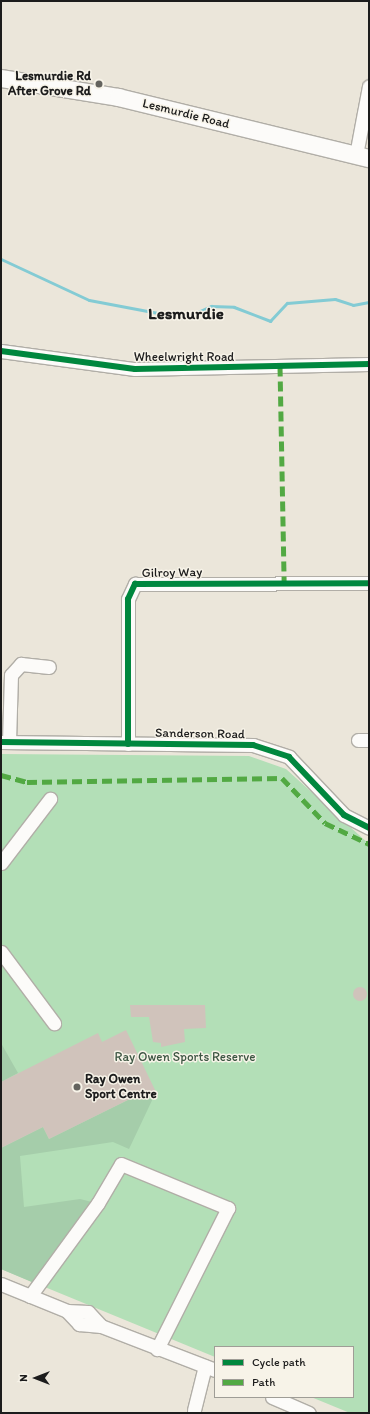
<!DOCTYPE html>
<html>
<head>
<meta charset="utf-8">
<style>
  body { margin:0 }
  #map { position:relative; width:370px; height:1414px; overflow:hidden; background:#ebe6da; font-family:Itim,sans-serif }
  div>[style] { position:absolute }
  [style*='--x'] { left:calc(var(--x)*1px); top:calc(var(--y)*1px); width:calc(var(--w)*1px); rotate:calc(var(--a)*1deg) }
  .green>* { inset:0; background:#b3dfb7 }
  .forest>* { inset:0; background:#a5cdaa }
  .stream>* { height:3px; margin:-1.5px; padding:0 1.5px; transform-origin:1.5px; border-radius:1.5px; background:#83cbd4 }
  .building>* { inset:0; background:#d0c3bb }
  .round { border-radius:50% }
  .roads { filter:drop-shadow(1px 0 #b1aea7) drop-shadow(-1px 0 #b1aea7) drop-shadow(0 1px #b1aea7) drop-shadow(0 -1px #b1aea7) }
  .minor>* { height:13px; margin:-6.5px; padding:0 6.5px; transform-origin:6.5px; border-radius:6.5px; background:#fcfbf9 }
  .major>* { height:17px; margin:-8.5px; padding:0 8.5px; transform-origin:8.5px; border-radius:8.5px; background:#fcfbf9 }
  .quiet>* { height:5px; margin-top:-2.5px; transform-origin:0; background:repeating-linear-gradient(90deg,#52a943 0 10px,transparent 0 15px) }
  .cycleway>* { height:6px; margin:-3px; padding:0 3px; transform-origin:3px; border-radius:3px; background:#00873e }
  .dots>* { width:11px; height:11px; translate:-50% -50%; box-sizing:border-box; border:2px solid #f7f3e8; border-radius:50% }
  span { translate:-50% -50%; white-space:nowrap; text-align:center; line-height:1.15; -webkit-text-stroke:3px #f7f3e8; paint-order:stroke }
  .poi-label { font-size:13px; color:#1c1c1c; font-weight:700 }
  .right { translate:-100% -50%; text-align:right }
  .left { translate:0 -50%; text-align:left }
  .street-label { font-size:13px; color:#1c1c1c }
  .park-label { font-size:13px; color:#3c5542 }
  .district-label { font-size:17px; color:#1c1c1c; font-weight:700 }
  .frame { position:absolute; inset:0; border:2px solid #1c1c1c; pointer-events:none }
  .legend { position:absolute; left:214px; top:1346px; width:140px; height:52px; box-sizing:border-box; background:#f7f3e8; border:1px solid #9f9d96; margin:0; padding:5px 7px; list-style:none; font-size:12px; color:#1c1c1c }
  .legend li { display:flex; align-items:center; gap:8px; height:20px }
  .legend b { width:20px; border:1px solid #9f9d96 }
  .north { position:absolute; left:16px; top:1358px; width:40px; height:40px; -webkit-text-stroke:3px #f7f3e8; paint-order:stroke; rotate:270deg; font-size:11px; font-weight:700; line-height:16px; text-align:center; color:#1c1c1c }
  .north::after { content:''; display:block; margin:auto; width:14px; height:18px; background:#1c1c1c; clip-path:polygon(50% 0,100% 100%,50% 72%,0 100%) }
</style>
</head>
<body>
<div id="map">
  <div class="green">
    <i style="clip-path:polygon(1px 754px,249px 756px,286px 769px,369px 844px,369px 1413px,350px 1413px,311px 1397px,353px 1397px,353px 1347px,215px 1347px,215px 1357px,1px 1269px)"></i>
  </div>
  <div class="forest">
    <i style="clip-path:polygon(1px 1043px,18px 1073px,1px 1082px)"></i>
    <i style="clip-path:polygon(156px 1092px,129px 1149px,113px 1142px,20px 1156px,24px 1207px,80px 1199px,92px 1202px,34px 1283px,1px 1269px,1px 1148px,43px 1127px,49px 1139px,138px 1095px,141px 1100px)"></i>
  </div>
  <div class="stream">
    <i style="--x:1;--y:259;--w:97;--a:25"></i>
    <i style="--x:89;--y:300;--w:97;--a:10.7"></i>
    <i style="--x:184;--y:318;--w:30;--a:-24"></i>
    <i style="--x:211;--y:306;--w:23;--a:2"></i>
    <i style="--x:234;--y:307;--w:39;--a:21"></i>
    <i style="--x:270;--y:321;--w:25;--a:-47"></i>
    <i style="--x:287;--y:303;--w:48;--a:-4.8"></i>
    <i style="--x:335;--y:299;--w:19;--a:18"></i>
    <i style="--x:353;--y:305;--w:16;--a:-11"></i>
  </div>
  <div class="building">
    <i class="round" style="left:353px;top:987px;width:14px;height:14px"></i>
    <i style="clip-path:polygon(130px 1005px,205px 1005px,206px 1028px,184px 1029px,185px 1042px,161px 1047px,161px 1043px,153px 1042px,149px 1017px,131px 1017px)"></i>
    <i style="clip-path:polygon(126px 1030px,156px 1092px,140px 1100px,138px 1095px,49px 1139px,43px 1127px,1px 1148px,1px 1082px,98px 1033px,102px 1042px)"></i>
  </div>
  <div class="roads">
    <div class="minor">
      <i style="--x:356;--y:155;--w:70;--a:-79.3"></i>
      <i style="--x:1;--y:351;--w:135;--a:7.7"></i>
      <i style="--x:135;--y:369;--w:234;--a:-1.2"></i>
      <i style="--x:358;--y:740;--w:11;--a:0"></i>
      <i style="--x:1;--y:742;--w:252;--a:0.7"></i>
      <i style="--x:253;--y:745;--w:38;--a:18"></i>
      <i style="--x:289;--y:757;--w:80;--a:46.5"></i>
      <i style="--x:344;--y:815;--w:28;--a:27"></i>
      <i style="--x:9;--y:742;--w:67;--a:-88.3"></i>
      <i style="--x:11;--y:675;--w:15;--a:-48"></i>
      <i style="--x:21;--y:664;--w:28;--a:6"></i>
      <i style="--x:128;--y:744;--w:145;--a:-90"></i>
      <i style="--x:128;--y:599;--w:17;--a:-65"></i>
      <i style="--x:135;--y:584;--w:234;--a:-0.2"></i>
      <i style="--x:1;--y:863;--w:81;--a:-52.6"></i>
      <i style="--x:1;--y:952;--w:89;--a:53.3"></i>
      <i style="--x:1;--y:1284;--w:71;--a:22.2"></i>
      <i style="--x:67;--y:1311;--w:21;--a:3"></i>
      <i style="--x:88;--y:1312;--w:19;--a:47"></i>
      <i style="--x:30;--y:1296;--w:115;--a:-53.8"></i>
      <i style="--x:98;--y:1203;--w:45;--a:-59.5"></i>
      <i style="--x:121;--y:1164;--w:116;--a:22.4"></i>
      <i style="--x:228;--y:1208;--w:158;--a:116.7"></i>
      <i style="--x:67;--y:1311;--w:18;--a:47"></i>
      <i style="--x:79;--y:1324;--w:22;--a:5"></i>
      <i style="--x:101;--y:1326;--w:122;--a:21.1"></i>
      <i style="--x:272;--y:1397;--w:40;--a:23.4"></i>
      <i style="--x:194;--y:1410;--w:45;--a:-76"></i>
    </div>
    <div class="major">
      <i style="--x:1;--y:78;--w:119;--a:9.2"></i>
      <i style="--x:118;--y:97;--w:258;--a:13.7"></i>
    </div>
  </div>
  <div class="quiet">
    <i style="--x:280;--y:366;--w:216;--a:88.9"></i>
    <i style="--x:1;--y:775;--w:27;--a:15"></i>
    <i style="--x:27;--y:782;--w:255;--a:-0.9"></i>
    <i style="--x:282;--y:778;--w:62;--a:46.3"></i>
    <i style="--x:325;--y:823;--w:49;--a:25.5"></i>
  </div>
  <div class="cycleway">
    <i style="--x:1;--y:351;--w:135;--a:7.7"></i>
    <i style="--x:135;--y:369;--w:234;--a:-1.2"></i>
    <i style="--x:1;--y:742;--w:252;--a:0.7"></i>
    <i style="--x:253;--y:745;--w:38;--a:18"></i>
    <i style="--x:289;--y:757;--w:80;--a:46.5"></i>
    <i style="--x:344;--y:815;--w:28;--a:27"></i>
    <i style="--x:128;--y:744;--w:145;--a:-90"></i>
    <i style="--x:128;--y:599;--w:17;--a:-65"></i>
    <i style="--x:135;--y:584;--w:234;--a:-0.2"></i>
  </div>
  <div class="dots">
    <i style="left:99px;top:84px;background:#64635e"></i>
    <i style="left:77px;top:1087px;background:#64635e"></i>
  </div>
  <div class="poi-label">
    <span class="right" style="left:91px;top:84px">Lesmurdie Rd<br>After Grove Rd</span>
    <span class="left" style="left:85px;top:1087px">Ray Owen<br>Sport Centre</span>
  </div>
  <div class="street-label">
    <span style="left:186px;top:114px;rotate:14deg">Lesmurdie Road</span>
    <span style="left:184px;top:357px">Wheelwright Road</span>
    <span style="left:172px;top:573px;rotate:-1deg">Gilroy Way</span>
    <span style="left:200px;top:734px;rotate:1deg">Sanderson Road</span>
  </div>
  <div class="park-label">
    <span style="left:185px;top:1057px">Ray Owen Sports Reserve</span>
  </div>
  <div class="district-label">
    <span style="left:186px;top:314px">Lesmurdie</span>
  </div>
  <div class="frame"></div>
  <ul class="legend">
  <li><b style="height:5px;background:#00873e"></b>Cycle path</li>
  <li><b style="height:5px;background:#52a943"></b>Path</li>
  </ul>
  <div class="north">N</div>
</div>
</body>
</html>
